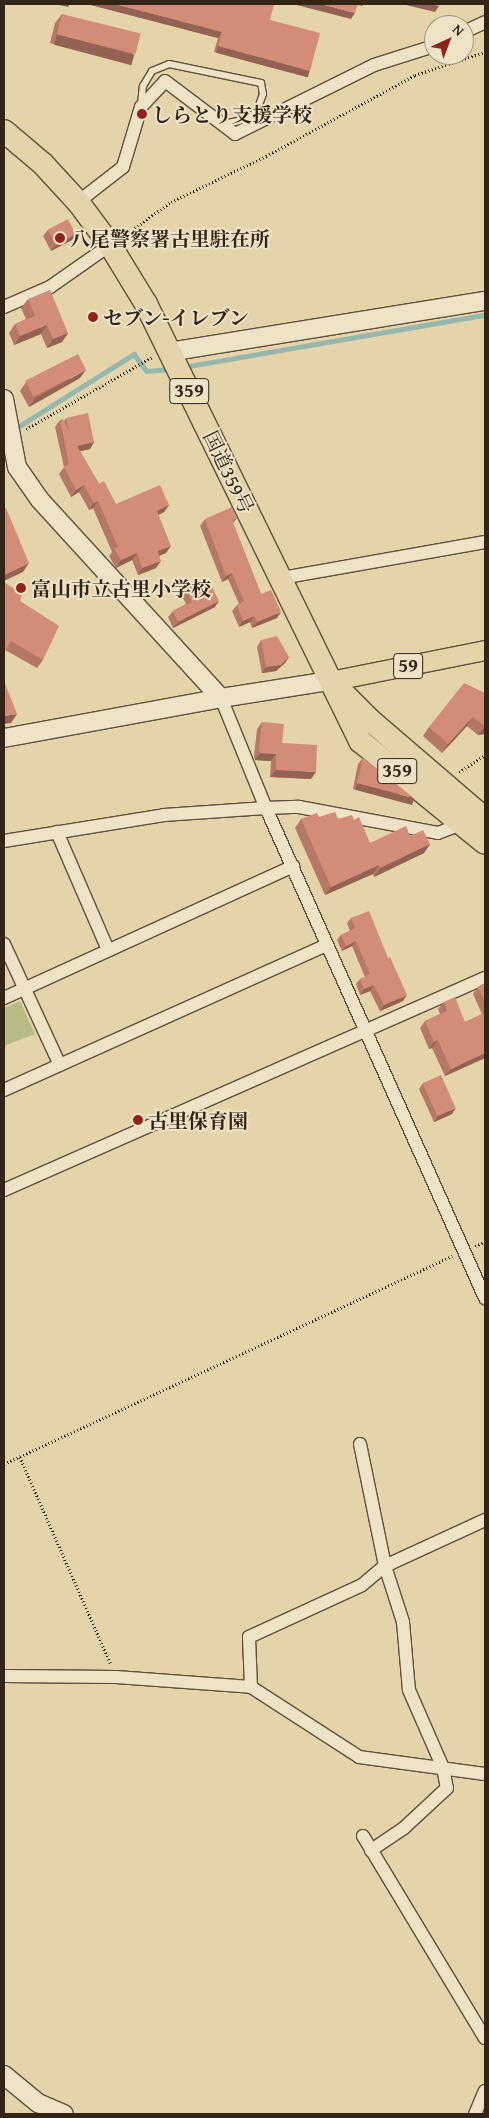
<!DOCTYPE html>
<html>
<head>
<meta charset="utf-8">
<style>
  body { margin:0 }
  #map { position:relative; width:489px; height:2118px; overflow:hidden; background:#e5d3a9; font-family:"Gentium Book Plus","Noto Serif JP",serif }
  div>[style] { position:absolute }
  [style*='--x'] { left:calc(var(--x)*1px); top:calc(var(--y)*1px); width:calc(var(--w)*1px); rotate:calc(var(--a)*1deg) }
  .green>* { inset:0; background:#b7bc86 }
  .stream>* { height:4.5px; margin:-2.25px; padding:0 2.25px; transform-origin:2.25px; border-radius:2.25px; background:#96b7ae }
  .path>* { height:2.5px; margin-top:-1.25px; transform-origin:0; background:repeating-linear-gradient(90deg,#322518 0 1px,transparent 0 3.5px) }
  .roads { filter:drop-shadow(1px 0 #5f503c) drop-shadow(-1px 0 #5f503c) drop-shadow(0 1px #5f503c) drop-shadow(0 -1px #5f503c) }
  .lane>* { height:6px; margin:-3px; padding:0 3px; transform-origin:3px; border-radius:3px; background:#eee2c7 }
  .street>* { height:12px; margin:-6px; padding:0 6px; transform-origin:6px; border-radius:6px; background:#eee2c7 }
  .secondary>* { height:18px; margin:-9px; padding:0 9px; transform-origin:9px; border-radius:9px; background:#eee2c7 }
  .primary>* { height:19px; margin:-9.5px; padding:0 9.5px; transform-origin:9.5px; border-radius:9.5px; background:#e5d3a9 }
  .highway>* { height:22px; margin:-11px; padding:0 11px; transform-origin:11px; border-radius:11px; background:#e5d3a9 }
  .wall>* { inset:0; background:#b57866 }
  .shaded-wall>* { inset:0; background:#946253; transform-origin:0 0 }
  .building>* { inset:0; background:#d38c77; transform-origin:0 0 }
  .dots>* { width:14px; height:14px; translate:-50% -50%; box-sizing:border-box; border:2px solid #eee2c7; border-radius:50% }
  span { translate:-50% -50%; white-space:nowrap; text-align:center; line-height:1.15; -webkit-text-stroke:4px #eee2c7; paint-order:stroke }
  .shield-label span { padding:1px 4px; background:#eee2c7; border:1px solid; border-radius:4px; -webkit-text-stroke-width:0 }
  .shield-label { font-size:19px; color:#322518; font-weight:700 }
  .poi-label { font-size:20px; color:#322518; font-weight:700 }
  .left { translate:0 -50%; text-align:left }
  .street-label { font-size:20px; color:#322518 }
  .frame { position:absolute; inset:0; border:5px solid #322518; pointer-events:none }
  .north { position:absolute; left:424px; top:15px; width:50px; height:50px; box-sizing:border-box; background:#eee2c7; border:1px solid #a39681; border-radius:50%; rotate:43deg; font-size:14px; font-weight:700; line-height:20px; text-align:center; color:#322518 }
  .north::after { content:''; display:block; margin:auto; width:18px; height:22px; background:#8f2418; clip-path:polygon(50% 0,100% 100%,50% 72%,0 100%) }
</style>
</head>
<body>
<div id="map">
  <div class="green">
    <i style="clip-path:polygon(20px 1001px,35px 1034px,4px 1046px,4px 1008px)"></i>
  </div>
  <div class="stream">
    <i style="--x:183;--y:367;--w:306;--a:-9.8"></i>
    <i style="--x:13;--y:430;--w:143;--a:-32.1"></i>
    <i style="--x:134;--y:354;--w:21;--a:53"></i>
    <i style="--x:147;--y:371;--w:24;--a:-5"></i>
  </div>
  <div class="path">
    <i style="--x:126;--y:234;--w:55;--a:-35.4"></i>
    <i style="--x:171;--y:202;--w:106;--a:-25.8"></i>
    <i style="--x:266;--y:156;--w:170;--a:-28.5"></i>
    <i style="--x:415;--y:75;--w:74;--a:-18.2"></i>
    <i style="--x:26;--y:429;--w:145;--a:-29.7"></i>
    <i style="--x:459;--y:772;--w:31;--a:-33"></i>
    <i style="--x:475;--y:1246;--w:11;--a:-22"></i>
    <i style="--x:20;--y:1457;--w:226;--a:66.3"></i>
    <i style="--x:4;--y:1464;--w:494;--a:-24.9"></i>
  </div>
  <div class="roads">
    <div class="lane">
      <i style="--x:141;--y:104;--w:18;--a:-84"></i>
      <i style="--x:143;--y:86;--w:17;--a:-59"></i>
      <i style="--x:152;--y:71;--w:18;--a:-22"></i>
      <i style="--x:169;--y:64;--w:94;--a:11.7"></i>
      <i style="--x:261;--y:83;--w:11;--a:80"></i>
      <i style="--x:263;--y:94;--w:20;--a:110"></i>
      <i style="--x:256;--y:113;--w:15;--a:152"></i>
      <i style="--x:243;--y:120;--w:20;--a:169"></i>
    </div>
    <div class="street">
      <i style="--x:464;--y:32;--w:23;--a:-25"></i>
      <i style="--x:78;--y:202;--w:57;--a:-37.9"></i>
      <i style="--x:123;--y:167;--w:63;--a:-73.3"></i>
      <i style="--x:141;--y:107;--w:35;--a:-47"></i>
      <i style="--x:165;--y:81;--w:88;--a:37.1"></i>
      <i style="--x:235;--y:134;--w:155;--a:-26.4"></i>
      <i style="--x:374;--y:65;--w:63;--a:-17.6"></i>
      <i style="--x:4;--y:307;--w:50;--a:-23.5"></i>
      <i style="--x:50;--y:287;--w:73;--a:-35"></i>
      <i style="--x:281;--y:578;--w:207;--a:-10"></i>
      <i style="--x:221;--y:698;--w:119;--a:67.8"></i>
      <i style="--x:266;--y:808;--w:537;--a:65.92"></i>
      <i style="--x:57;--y:832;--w:129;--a:66.6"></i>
      <i style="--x:4;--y:841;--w:162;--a:-9.2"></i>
      <i style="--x:164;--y:815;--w:102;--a:-3.9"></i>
      <i style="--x:266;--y:808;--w:33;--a:-2"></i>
      <i style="--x:299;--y:807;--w:141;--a:10.6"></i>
      <i style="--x:438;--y:833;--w:26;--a:-21"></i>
      <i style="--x:4;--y:944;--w:133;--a:65.2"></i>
      <i style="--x:4;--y:998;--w:318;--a:-24.5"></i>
      <i style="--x:4;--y:1090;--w:354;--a:-24.2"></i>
      <i style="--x:4;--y:1190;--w:526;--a:-23.79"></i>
      <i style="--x:360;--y:1444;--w:125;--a:78.4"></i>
      <i style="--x:385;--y:1566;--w:59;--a:72.2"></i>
      <i style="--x:403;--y:1622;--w:68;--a:85"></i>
      <i style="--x:409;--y:1690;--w:85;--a:66.4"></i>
      <i style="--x:443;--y:1768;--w:20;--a:79"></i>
      <i style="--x:447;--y:1788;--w:59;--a:137.1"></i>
      <i style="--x:404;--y:1828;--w:40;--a:146"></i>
      <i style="--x:4;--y:1676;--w:112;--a:0.5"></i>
      <i style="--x:116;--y:1677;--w:135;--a:4.2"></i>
      <i style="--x:251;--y:1687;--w:129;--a:32.9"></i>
      <i style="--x:359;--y:1757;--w:127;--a:7.7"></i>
      <i style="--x:251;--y:1687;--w:50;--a:-92.3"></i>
      <i style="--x:249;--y:1637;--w:124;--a:-24.7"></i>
      <i style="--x:362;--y:1585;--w:30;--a:-40"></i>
      <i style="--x:385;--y:1566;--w:110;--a:-24.7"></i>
      <i style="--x:363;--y:1836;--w:236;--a:58.9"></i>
      <i style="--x:475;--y:2114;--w:25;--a:-67"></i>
    </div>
    <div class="secondary">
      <i style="--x:169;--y:352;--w:320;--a:-9.2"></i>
      <i style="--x:4;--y:399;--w:69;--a:79.2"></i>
      <i style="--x:17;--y:467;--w:40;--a:55.1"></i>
      <i style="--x:40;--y:500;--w:268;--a:47.6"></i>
      <i style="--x:4;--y:738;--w:221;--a:-10.4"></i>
      <i style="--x:221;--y:698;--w:110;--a:-8.9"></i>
      <i style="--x:4;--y:2075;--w:44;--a:39.5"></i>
      <i style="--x:38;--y:2103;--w:28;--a:23"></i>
    </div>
    <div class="primary">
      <i style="--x:330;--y:681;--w:158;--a:-11.3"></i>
    </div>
    <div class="highway">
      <i style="--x:4;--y:131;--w:51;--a:40.2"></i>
      <i style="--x:43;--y:164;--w:52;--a:47.4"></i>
      <i style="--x:78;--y:202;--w:54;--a:53.3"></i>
      <i style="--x:110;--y:245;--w:69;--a:58.6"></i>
      <i style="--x:146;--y:304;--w:487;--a:63.9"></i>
      <i style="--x:360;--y:741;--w:161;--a:39.2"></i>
      <i style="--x:344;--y:694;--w:37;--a:45"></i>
      <i style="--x:370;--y:720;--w:152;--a:40.7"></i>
    </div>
  </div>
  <div class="wall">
    <i style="clip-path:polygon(87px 4px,270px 20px,306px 77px,214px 52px,218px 38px)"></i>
    <i style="clip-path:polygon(62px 14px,134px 54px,128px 63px,50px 43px,55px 23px)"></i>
    <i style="clip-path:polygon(48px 230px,76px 234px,72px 240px,51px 251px,43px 236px)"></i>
    <i style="clip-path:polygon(28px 299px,68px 333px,62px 342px,47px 348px,41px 334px,14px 345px,9px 333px,15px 324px,26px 319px,21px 308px)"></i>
    <i style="clip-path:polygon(80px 378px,29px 407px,20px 391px,26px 382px)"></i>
    <i style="clip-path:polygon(66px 418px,94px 442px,90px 449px,80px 451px,99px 484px,116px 504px,169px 505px,164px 512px,158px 515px,166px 553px,159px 556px,156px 568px,138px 575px,132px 560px,116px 568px,109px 556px,112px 552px,93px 508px,89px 510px,79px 492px,71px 497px,59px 474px,64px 467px,55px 427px,60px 420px,64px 421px)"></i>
    <i style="clip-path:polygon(237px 518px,233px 523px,261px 594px,277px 618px,252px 628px,250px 622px,239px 627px,232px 611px,237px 605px,239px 604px,228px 579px,222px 582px,200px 526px,205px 519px)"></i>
    <i style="clip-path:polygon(186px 588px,215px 607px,173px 628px,168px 617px,173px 611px,186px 604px,181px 594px)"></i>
    <i style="clip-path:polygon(20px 601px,43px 660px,37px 668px,5px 650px)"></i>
    <i style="clip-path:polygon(261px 640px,289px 657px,285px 663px,276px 671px,262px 673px,257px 647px)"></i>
    <i style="clip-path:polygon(485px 693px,485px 734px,478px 735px,467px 726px,442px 753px,423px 736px,429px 727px)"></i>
    <i style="clip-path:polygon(262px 722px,282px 743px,311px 779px,270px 777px,271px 761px,255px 760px,254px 757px,257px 729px)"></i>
    <i style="clip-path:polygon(363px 758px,410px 804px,353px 789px,358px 764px)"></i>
    <i style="clip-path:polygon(319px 817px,354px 820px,370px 843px,410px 836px,430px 844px,424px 853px,374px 877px,373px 874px,325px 895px,295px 828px,301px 819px)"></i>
    <i style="clip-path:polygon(351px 918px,403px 1001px,380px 1011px,370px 991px,360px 995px,356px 984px,360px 979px,365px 977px,352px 946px,342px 951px,337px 940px,341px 935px,350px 931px,347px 923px)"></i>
    <i style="clip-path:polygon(485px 983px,485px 1059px,485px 1058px,445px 1076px,432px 1048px,429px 1049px,420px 1028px,425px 1021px,440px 1014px,438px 1009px,444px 1002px,465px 1022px,482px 1014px,473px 994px,478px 987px)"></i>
    <i style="clip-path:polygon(423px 1083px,452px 1114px,434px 1122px,419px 1089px)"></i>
  </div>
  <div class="shaded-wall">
    <i style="clip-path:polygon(55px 4px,70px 4px,68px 7px)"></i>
    <i style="clip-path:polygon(87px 4px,115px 4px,222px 32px,218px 38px)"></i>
    <i style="clip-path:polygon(293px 4px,321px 4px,355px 13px,351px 19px)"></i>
    <i style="clip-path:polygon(355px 4px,364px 4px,362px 6px)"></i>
    <i style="clip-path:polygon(402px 4px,431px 4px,439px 6px,435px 12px)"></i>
    <i style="left:57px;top:34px;width:80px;height:11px;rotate:15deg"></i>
    <i style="left:218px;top:46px;width:95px;height:7px;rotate:15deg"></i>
    <i style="clip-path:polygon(76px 234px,72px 240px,51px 251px,56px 245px)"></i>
    <i style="clip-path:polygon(47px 325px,41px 334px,14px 345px,20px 336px)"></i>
    <i style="clip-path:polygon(68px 333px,62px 342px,47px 348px,53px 339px)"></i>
    <i style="clip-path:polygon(86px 370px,80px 378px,29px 407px,35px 398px)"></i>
    <i style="clip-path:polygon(94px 442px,90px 449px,72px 453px,77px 446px)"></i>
    <i style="clip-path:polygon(84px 485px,79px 492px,71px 497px,76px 490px)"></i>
    <i style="clip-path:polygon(98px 501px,93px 508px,89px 510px,94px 503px)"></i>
    <i style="clip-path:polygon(169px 505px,164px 512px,152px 518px,157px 511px)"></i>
    <i style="clip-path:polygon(171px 546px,166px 553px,153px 558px,158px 551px)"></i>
    <i style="clip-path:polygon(137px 553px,132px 560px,116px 568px,121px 560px)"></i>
    <i style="clip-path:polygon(161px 561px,156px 568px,138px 575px,142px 568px)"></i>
    <i style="clip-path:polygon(29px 563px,23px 572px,4px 581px,4px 575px)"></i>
    <i style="clip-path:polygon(232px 573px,228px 579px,222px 582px,226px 576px)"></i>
    <i style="clip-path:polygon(219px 601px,215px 607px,173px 628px,178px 622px)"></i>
    <i style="clip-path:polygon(281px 612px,277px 618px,252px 628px,257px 622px)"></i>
    <i style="clip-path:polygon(254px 616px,250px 622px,239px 627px,243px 621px)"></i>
    <i style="clip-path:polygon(289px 657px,285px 663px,276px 671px,262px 673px,266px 667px)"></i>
    <i style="clip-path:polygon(17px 714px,11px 723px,4px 724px,4px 716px)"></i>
    <i style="clip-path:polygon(473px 717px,467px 726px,442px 753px,448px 744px)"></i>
    <i style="clip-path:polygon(485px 726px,485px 734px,478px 735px)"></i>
    <i style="clip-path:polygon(260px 753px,276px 754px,271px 761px,255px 760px)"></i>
    <i style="clip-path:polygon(276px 770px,316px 772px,311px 779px,270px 777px)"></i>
    <i style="left:357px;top:783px;width:59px;height:7px;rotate:15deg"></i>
    <i style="clip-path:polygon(430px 844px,424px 853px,374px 877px,380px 868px)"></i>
    <i style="clip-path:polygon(379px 865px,373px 874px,325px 895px,331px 887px)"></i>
    <i style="clip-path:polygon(356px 941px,352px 946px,342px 951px,346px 946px)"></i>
    <i style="clip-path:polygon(374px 985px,370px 991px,360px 995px,364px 989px)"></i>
    <i style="clip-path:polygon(407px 995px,403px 1001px,380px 1011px,384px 1005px)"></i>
    <i style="clip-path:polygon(438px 1040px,432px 1048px,429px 1049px,434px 1042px)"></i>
    <i style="clip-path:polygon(485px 1053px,485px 1058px,445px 1076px,451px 1069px)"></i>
    <i style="clip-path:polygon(456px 1108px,452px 1114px,434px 1122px,438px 1116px)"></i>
  </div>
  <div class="building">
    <i style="clip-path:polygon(115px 4px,274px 4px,270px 20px,320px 33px,310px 71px,218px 46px,222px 32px)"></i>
    <i style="clip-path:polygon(321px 4px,358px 4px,355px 13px)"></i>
    <i style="clip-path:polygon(431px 4px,440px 4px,439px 6px)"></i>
    <i style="left:62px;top:14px;width:81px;height:21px;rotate:14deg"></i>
    <i style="left:68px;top:219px;width:17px;height:23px;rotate:62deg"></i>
    <i style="clip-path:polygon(50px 290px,68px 333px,53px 339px,47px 325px,20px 336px,15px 324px,35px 316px,28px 299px)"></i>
    <i style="left:78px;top:354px;width:18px;height:59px;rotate:63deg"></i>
    <i style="clip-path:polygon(88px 413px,94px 442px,77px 446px,99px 484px,104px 481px,116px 504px,160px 485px,169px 505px,157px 511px,171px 546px,158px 551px,161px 561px,142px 568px,137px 553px,121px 560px,114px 548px,118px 547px,98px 501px,94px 503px,84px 485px,76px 490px,64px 467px,69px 464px,60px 420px,63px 419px,69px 431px,66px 418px)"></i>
    <i style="clip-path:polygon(232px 507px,237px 518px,232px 520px,261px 594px,271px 590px,281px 612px,257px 622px,254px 616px,243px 621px,237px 605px,244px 601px,232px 573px,226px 576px,205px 519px)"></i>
    <i style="clip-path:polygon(6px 508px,29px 563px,4px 575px,4px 509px)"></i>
    <i style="clip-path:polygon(207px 577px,219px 601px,178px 622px,173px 611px,192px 602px,186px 588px)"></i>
    <i style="clip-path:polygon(4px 582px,22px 594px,20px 601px,59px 626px,43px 660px,11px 641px,4px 653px)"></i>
    <i style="clip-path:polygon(277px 636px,289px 657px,281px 665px,266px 667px,261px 640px)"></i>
    <i style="clip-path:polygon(4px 681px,17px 714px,4px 716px)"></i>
    <i style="clip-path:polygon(464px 683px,485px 693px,485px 726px,473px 717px,448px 744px,429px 727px)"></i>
    <i style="clip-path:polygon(262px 722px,284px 724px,282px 743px,317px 745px,316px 772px,276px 770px,276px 754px,260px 753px,259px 749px)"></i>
    <i style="clip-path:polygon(363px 758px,414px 798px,357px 783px)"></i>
    <i style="clip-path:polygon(335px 812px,338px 819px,352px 815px,354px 820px,359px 817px,370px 843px,406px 826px,410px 836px,423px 830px,430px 844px,380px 868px,379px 865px,331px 887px,301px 819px,317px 813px,319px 817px)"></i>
    <i style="clip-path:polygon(369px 911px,388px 958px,390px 957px,407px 995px,384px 1005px,374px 985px,364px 989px,360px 979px,370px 974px,356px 941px,346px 946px,341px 935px,355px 928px,351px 918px)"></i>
    <i style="clip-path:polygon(485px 983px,485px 1002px,478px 987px)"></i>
    <i style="clip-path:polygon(455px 997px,465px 1022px,485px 1013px,485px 1053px,451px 1069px,438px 1040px,434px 1042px,425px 1021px,447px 1011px,444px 1002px)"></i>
    <i style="left:441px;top:1075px;width:36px;height:20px;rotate:66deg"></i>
  </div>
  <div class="dots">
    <i style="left:142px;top:114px;background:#8f2418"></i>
    <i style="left:60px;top:238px;background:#8f2418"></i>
    <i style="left:93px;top:317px;background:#8f2418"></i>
    <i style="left:21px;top:588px;background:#8f2418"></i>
    <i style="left:138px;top:1120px;background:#8f2418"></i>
  </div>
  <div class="shield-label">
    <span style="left:189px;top:391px">359</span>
    <span style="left:408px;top:666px">59</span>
    <span style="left:397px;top:771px">359</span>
  </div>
  <div class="poi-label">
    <span class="left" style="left:152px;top:114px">しらとり支援学校</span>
    <span class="left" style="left:70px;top:238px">八尾警察署古里駐在所</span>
    <span class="left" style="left:103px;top:317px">セブン-イレブン</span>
    <span class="left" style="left:31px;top:588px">富山市立古里小学校</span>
    <span class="left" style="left:148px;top:1120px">古里保育園</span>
  </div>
  <div class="street-label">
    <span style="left:229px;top:472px;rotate:64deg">国道359号</span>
  </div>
  <div class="frame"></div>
  <div class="north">N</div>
</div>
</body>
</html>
